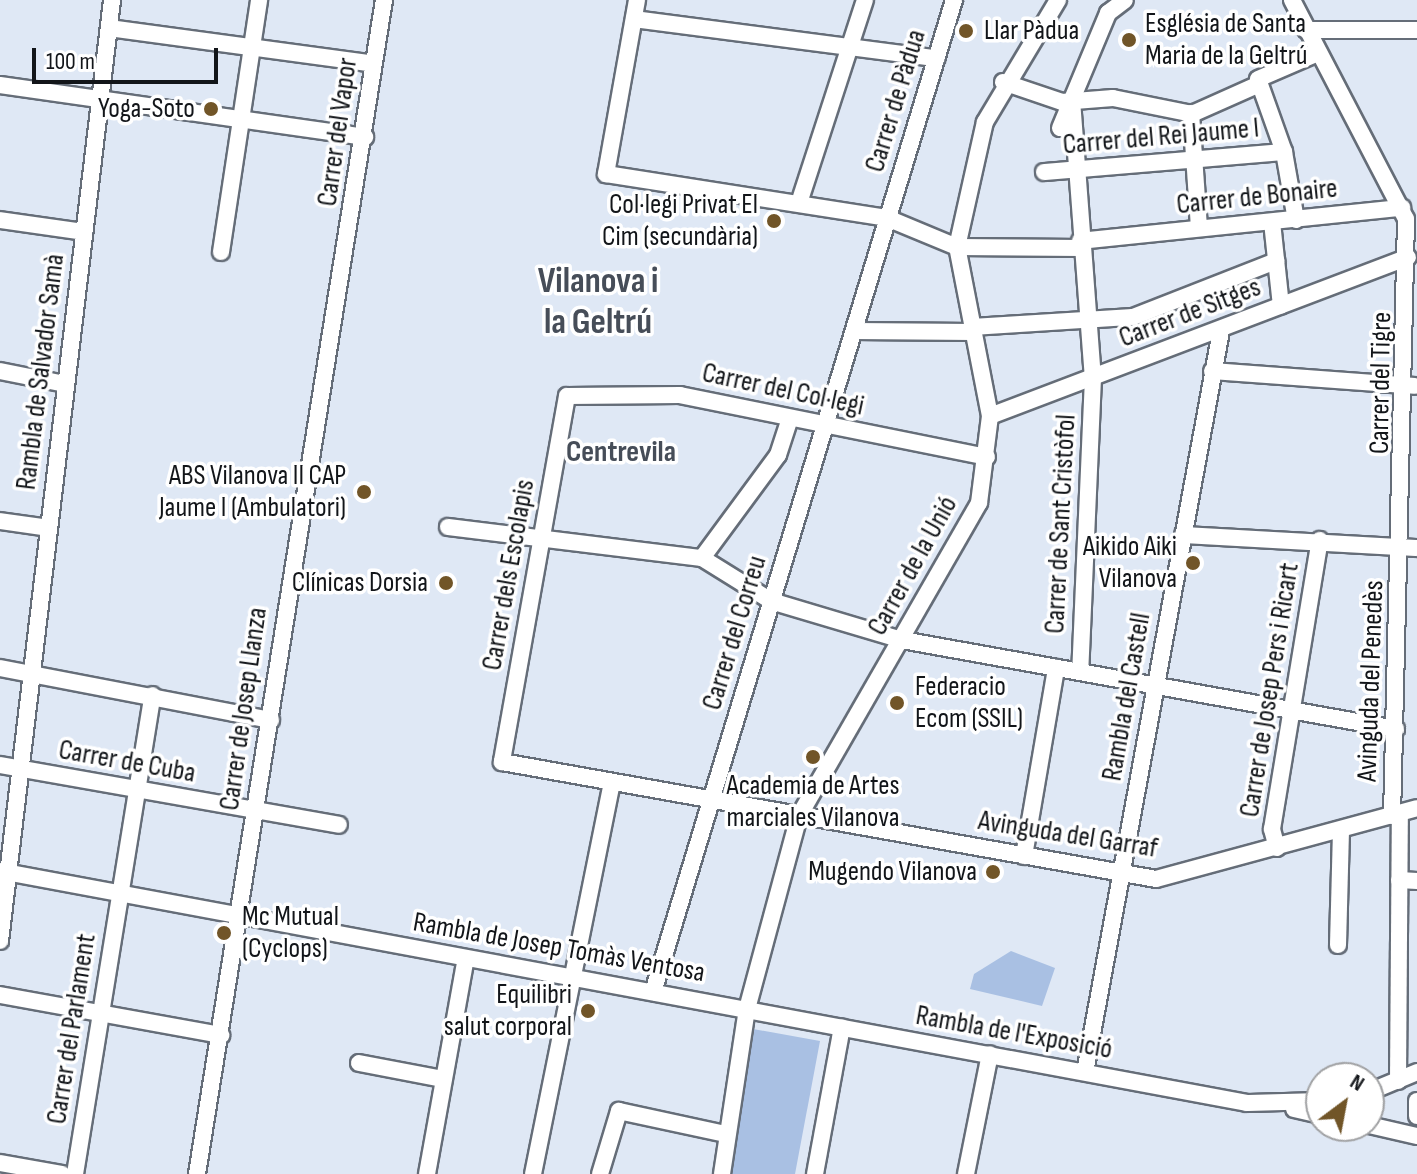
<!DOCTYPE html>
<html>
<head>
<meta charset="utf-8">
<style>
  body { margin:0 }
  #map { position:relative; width:1417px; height:1174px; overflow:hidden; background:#dfe8f5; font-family:"Sofia Sans Condensed",sans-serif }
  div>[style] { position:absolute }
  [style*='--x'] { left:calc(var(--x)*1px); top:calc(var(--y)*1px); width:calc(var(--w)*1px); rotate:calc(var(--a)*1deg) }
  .green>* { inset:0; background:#a9c0e3 }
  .roads { filter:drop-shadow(2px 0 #656d78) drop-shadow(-2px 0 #656d78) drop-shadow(0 2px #656d78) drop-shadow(0 -2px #656d78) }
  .minor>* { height:16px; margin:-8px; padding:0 8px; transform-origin:8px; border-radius:8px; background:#fff }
  .dots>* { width:22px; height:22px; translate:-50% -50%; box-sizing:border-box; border:4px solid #fff; border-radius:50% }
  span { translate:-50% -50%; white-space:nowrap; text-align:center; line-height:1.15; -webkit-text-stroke:7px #fff; paint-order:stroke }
  .poi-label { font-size:28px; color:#121519 }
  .left { translate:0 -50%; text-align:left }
  .right { translate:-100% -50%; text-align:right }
  .street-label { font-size:28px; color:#121519 }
  .neighbourhood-label { font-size:30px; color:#464d58; font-weight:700 }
  .district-label { font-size:36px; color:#464d58; font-weight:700 }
  .north { position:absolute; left:1305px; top:1062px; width:80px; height:80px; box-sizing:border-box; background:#fff; border:2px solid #a0a1a3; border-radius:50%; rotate:32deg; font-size:22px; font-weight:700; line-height:32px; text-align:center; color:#121519 }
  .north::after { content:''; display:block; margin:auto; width:28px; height:36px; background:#715528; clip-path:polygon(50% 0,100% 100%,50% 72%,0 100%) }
  .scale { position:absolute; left:32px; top:48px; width:186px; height:36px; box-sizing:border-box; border:4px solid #121519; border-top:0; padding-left:10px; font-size:24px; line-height:28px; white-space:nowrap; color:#121519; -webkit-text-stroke:6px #fff; paint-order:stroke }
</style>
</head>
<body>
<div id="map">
  <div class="green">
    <i style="clip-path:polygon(1011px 951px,1055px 968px,1042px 1006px,970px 989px,974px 974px)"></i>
    <i style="clip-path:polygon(753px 1029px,820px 1041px,795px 1174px,731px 1174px)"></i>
  </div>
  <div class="roads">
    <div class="minor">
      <i style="--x:637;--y:0;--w:177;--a:100.1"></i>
      <i style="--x:606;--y:174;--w:284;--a:8.9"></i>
      <i style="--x:887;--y:218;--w:76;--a:22.5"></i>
      <i style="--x:957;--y:247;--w:124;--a:0.5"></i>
      <i style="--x:1292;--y:0;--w:247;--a:62.5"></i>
      <i style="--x:1406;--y:219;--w:597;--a:91.34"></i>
      <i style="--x:634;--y:19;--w:305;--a:7.4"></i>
      <i style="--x:109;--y:28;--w:267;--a:7.7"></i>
      <i style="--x:1306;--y:30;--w:111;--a:0"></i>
      <i style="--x:1003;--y:82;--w:62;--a:18.7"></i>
      <i style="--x:1062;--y:102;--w:51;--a:-4.5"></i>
      <i style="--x:1113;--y:98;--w:81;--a:11.4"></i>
      <i style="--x:1192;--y:114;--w:71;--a:-24"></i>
      <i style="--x:0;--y:85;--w:369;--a:8.1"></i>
      <i style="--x:1072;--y:100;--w:279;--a:85.7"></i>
      <i style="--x:1093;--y:378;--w:294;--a:92.5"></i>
      <i style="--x:1191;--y:113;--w:115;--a:86"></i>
      <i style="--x:1060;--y:128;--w:125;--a:-67.3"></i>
      <i style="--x:1108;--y:13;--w:21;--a:-37"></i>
      <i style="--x:1044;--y:172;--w:241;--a:-4.8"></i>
      <i style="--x:799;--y:203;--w:213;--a:-72"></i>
      <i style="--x:0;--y:220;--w:85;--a:8.1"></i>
      <i style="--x:1296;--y:220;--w:69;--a:-100"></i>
      <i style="--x:1284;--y:152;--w:77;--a:-109.6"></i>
      <i style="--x:1258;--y:79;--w:65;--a:-23.4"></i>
      <i style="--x:1272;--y:222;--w:84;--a:83.9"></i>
      <i style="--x:1080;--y:241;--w:324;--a:-5.9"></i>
      <i style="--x:221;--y:252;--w:255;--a:-81.4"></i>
      <i style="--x:972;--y:327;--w:161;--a:-3.6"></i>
      <i style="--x:1133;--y:317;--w:154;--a:-21.4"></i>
      <i style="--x:854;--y:331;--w:119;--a:0.5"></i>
      <i style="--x:0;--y:371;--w:66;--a:11.3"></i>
      <i style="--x:1212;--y:371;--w:203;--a:4.2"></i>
      <i style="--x:990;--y:416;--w:447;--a:-20.8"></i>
      <i style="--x:987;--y:457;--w:313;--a:-168.6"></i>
      <i style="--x:680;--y:395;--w:113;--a:179.5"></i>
      <i style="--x:567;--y:396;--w:372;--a:100.1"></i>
      <i style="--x:502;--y:762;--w:664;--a:10.14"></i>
      <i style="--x:1156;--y:879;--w:270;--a:-15.2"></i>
      <i style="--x:0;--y:521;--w:49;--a:8.1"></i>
      <i style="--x:448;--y:527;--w:256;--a:7"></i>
      <i style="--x:702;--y:558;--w:81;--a:31.9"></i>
      <i style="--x:771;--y:601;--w:137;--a:16.6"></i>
      <i style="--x:902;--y:640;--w:502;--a:10.21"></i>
      <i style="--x:1183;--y:535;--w:234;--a:3.2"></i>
      <i style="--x:702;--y:558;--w:128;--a:-53.6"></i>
      <i style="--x:778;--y:455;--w:39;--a:-72"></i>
      <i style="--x:0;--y:668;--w:276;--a:10.9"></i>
      <i style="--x:0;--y:765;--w:344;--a:10"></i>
      <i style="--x:1277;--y:848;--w:20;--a:-105"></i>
      <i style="--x:1272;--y:829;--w:293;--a:-80.6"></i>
      <i style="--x:1024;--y:856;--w:191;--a:-80.3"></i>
      <i style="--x:0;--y:871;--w:1268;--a:10.54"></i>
      <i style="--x:1247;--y:1103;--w:74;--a:-1.5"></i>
      <i style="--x:1399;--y:880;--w:18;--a:3"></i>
      <i style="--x:0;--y:941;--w:948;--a:-83.21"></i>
      <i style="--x:1338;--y:945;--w:115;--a:-88.5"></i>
      <i style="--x:653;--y:992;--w:1037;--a:-73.12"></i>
      <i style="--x:0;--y:995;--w:225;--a:10.3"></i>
      <i style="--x:359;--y:1063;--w:86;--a:10.8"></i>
      <i style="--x:1085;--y:1072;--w:753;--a:-79.6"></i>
      <i style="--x:1398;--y:1081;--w:267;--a:-89.6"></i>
      <i style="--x:1369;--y:1092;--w:52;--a:-22.6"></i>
      <i style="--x:1417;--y:1101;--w:15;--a:90"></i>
      <i style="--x:1294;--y:1109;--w:28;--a:13"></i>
      <i style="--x:1369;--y:1125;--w:49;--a:12.9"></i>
      <i style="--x:0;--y:1163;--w:63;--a:10.1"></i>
      <i style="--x:75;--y:1174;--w:485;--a:-80.8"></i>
      <i style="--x:197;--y:1174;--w:1189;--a:-80.95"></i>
      <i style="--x:427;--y:1174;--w:219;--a:-79.8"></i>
      <i style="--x:533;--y:1174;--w:400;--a:-78.6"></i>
      <i style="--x:600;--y:1174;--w:66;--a:-73.2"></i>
      <i style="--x:619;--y:1111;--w:108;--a:12.2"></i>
      <i style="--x:722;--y:1174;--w:167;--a:-81.4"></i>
      <i style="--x:747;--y:1009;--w:200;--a:-74.9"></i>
      <i style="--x:799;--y:816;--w:361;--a:-60.1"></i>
      <i style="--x:979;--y:503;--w:88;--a:-82.8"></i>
      <i style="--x:990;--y:416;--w:172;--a:-101"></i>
      <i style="--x:957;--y:247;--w:128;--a:-77.4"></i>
      <i style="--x:985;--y:122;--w:142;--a:-59.1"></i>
      <i style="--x:815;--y:1174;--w:149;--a:-79.6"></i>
      <i style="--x:966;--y:1174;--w:122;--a:-78.7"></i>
    </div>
  </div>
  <div class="dots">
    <i style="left:966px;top:31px;background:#715528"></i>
    <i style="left:1129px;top:40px;background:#715528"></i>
    <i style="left:211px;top:109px;background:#715528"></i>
    <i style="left:774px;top:221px;background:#715528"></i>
    <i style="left:364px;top:492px;background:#715528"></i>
    <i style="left:1193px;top:563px;background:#715528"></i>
    <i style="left:446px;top:583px;background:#715528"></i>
    <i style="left:897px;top:703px;background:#715528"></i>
    <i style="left:813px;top:757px;background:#715528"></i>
    <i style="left:993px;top:872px;background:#715528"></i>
    <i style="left:224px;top:933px;background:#715528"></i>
    <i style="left:588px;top:1011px;background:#715528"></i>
  </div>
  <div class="poi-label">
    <span class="left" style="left:1145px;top:40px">Església de Santa<br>Maria de la Geltrú</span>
    <span class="left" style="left:984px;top:31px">Llar Pàdua</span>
    <span class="right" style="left:195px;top:109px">Yoga-Soto</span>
    <span class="right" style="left:758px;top:221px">Col·legi Privat El<br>Cim (secundària)</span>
    <span class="right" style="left:346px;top:492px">ABS Vilanova II CAP<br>Jaume I (Ambulatori)</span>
    <span class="right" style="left:1177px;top:563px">Aikido Aiki<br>Vilanova</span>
    <span class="right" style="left:428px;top:583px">Clínicas Dorsia</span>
    <span class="left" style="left:915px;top:703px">Federacio<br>Ecom (SSIL)</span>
    <span style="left:813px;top:802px">Academia de Artes<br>marciales Vilanova</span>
    <span class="right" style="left:977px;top:872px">Mugendo Vilanova</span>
    <span class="left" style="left:242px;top:933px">Mc Mutual<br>(Cyclops)</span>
    <span class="right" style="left:572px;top:1011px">Equilibri<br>salut corporal</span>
  </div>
  <div class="street-label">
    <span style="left:896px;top:101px;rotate:-73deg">Carrer de Pàdua</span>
    <span style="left:338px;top:132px;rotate:-82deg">Carrer del Vapor</span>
    <span style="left:1161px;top:137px;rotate:-5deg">Carrer del Rei Jaume I</span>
    <span style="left:1257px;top:197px;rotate:-6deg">Carrer de Bonaire</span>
    <span style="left:1190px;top:313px;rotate:-21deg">Carrer de Sitges</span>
    <span style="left:41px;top:372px;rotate:-83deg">Rambla de Salvador Samà</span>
    <span style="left:1381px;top:383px;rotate:-89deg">Carrer del Tigre</span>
    <span style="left:783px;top:390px;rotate:12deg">Carrer del Col·legi</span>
    <span style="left:1061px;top:524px;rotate:-87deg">Carrer de Sant Cristòfol</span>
    <span style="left:913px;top:566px;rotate:-61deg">Carrer de la Unió</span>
    <span style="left:509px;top:575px;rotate:-80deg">Carrer dels Escolapis</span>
    <span style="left:735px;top:633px;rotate:-73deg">Carrer del Correu</span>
    <span style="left:1371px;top:681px;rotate:-88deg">Avinguda del Penedès</span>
    <span style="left:1270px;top:690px;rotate:-81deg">Carrer de Josep Pers i Ricart</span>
    <span style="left:1127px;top:697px;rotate:-80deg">Rambla del Castell</span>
    <span style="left:244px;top:709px;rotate:-82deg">Carrer de Josep Llanza</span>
    <span style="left:127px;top:762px;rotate:10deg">Carrer de Cuba</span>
    <span style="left:1068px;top:835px;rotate:9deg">Avinguda del Garraf</span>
    <span style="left:559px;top:948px;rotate:10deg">Rambla de Josep Tomàs Ventosa</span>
    <span style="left:72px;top:1029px;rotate:-81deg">Carrer del Parlament</span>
    <span style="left:1014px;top:1033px;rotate:10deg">Rambla de l'Exposició</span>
  </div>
  <div class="neighbourhood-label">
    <span style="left:621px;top:452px">Centrevila</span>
  </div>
  <div class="district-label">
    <span style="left:598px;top:302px">Vilanova i<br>la Geltrú</span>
  </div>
  <div class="north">N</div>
  <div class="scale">100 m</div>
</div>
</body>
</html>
